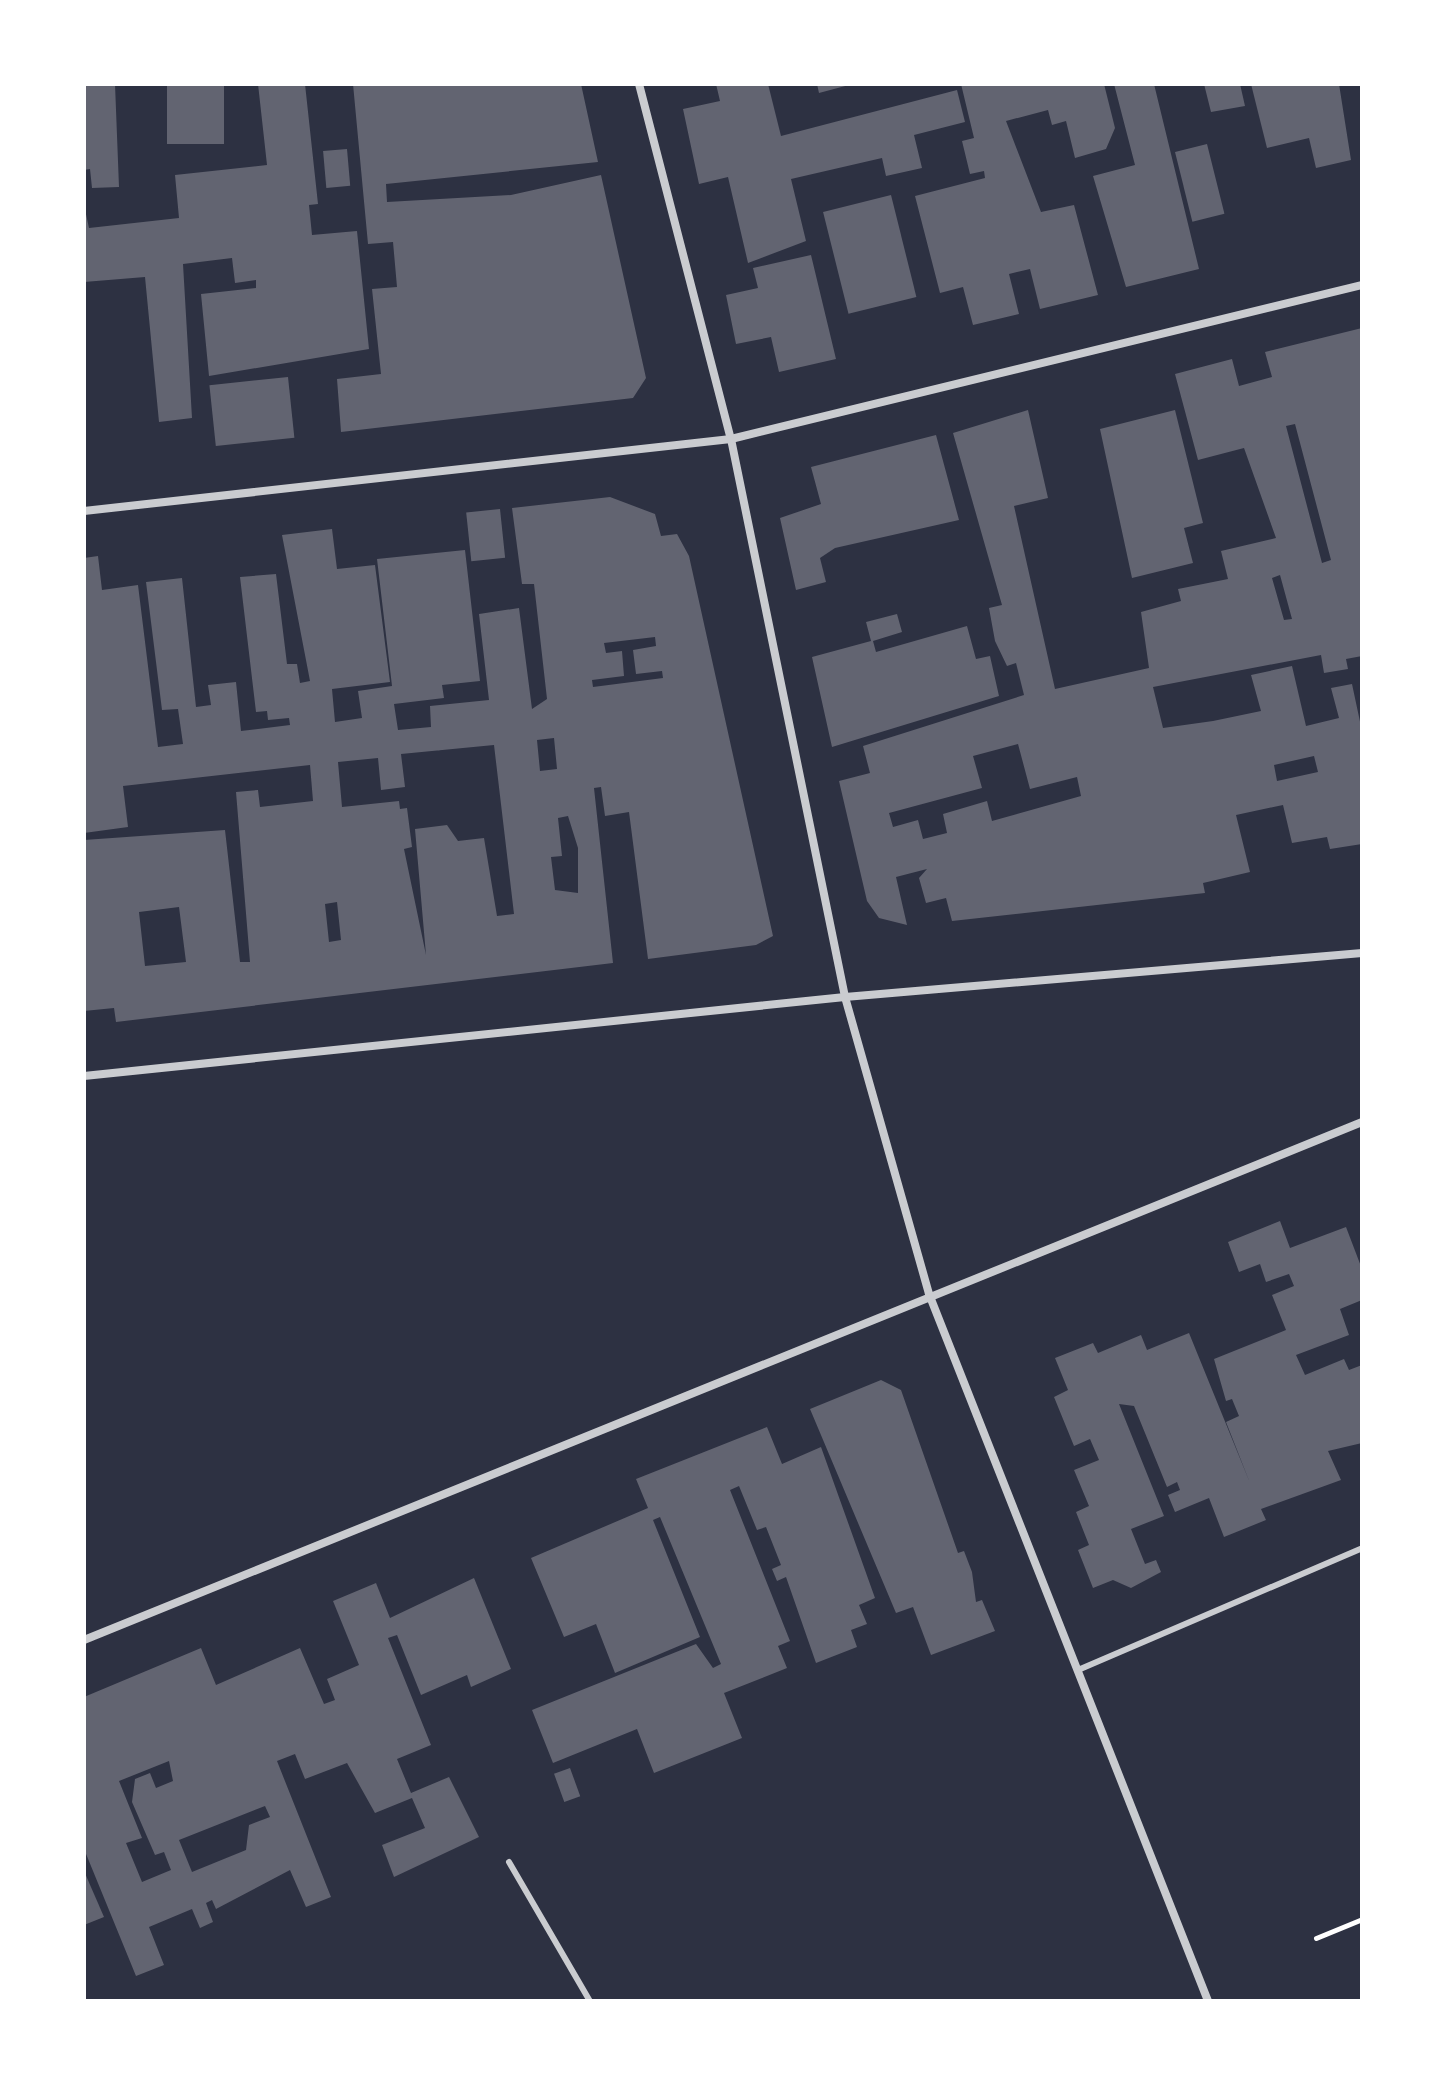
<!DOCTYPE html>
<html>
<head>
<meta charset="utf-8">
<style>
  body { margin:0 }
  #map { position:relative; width:1446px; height:2085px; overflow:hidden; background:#2d3142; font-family:"Public Sans",sans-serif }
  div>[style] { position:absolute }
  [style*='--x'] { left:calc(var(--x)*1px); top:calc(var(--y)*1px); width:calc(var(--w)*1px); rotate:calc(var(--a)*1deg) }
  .building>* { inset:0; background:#626471; transform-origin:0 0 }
  .path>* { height:5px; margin:-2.5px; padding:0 2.5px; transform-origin:2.5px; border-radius:2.5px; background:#fff }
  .service>* { height:6px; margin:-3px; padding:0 3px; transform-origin:3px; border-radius:3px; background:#caccd0 }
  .minor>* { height:8px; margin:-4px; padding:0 4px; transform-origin:4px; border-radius:4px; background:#caccd0 }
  span { translate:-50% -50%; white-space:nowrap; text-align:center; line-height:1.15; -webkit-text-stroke:8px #fff; paint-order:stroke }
  .frame { position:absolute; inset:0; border:86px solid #fff; pointer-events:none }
</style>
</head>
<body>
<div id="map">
  <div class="building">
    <i style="clip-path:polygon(84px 84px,115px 84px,119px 187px,92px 188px,90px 169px,84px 170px)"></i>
    <i style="left:167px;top:84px;width:57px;height:60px"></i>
    <i style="clip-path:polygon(258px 84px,305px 84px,318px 204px,309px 205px,312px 235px,357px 231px,369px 349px,209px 376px,201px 294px,256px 288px,256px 280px,235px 283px,232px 258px,183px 264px,192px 418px,159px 422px,145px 277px,84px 282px,84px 205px,89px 228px,179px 218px,175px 175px,267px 165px)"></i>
    <i style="clip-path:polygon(353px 84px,581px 84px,598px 162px,386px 184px,387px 202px,511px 195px,601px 175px,646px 378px,633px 398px,341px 432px,337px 379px,381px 374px,372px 289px,397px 287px,393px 242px,368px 244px)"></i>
    <i style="clip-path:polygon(716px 84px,768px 84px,781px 136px,957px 90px,965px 122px,914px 135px,922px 168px,886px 176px,882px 158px,791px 179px,806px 241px,748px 263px,728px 177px,699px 184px,683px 109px,720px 101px)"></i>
    <i style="clip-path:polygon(817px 84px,849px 84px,849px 85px,819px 93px)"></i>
    <i style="clip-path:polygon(961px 84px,1104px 84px,1115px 128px,1106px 149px,1075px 158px,1066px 121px,1052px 125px,1048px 110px,1006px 121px,1041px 212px,1074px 205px,1098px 295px,1040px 309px,1030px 269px,1009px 274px,1019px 314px,973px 325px,963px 287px,940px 293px,915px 196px,985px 178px,984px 171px,970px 174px,962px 141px,974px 138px)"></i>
    <i style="clip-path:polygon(1114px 84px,1154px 84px,1199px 269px,1126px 287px,1093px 176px,1135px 165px)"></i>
    <i style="clip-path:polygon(1204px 84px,1240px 84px,1245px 106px,1211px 112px)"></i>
    <i style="clip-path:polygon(1251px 84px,1339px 84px,1351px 160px,1316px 168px,1309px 138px,1267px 148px)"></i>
    <i style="left:1207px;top:144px;width:72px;height:33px;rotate:76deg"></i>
    <i style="left:347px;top:149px;width:37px;height:24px;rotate:85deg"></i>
    <i style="left:891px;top:195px;width:105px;height:70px;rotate:76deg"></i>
    <i style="clip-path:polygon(811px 255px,836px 359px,779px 372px,771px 337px,736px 344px,726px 295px,758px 288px,753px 268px)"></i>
    <i style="clip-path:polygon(evenodd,1362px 328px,1362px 656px,1346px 659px,1348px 669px,1324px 673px,1321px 655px,1153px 687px,1163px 728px,1213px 721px,1261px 711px,1251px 675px,1292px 666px,1306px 726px,1339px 718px,1331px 688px,1352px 684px,1362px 731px,1362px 844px,1330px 849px,1327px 837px,1292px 843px,1283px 805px,1236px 815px,1250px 872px,1203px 883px,1205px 893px,952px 921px,946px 898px,926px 903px,919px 878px,927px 869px,896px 877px,907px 925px,879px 918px,867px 901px,839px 781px,870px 773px,863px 746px,1024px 695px,1016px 663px,1007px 666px,995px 641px,989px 608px,1002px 605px,953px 433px,1028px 410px,1048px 498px,1014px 506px,1055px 689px,1149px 668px,1141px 612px,1181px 601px,1178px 589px,1228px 579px,1221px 551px,1276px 538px,1244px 448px,1198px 460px,1175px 374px,1232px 359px,1239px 386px,1272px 377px,1265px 352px,1362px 328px,1295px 424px,1331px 560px,1322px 563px,1286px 426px,1295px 424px,1362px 328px,1280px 575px,1292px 619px,1284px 620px,1272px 578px,1280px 575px,1362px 328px,1018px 744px,1030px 789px,1077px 777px,1081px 796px,992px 821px,987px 801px,943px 814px,947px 833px,923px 839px,918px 820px,893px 827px,889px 813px,982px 788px,973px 756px,1018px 744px,1362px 328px,1314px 756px,1318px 772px,1277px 781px,1274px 765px,1314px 756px)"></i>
    <i style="left:288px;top:377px;width:61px;height:79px;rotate:84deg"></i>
    <i style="clip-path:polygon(1175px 410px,1203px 523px,1184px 528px,1193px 563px,1132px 578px,1100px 429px)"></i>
    <i style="clip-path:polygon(936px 435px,959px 520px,835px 548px,820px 558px,826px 582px,796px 590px,780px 518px,821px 504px,811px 467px)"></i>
    <i style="clip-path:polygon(evenodd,610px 497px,655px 514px,661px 536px,677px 534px,689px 556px,773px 936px,756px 945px,648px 959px,629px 812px,605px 816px,601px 787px,594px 788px,613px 963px,116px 1022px,114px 1008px,84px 1011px,84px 840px,225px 830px,240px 962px,250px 962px,236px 792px,258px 790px,260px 807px,313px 801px,310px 765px,123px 786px,128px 827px,84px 833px,84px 558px,98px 556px,102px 590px,138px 585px,158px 747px,183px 744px,178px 709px,162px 710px,146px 582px,182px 578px,196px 707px,211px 705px,208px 685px,236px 682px,241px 731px,290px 725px,289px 718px,268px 720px,267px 711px,256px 712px,240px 577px,276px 574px,287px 664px,297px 664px,300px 683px,310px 681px,282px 535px,332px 529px,337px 569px,375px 565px,390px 682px,332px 689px,335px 722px,362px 718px,358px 691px,392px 686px,377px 559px,465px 550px,480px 681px,442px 685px,444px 698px,394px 704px,398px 730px,431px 727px,430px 706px,489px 700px,479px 614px,519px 608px,532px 709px,547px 699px,534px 584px,522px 584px,512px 508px,610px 497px,655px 637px,656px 646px,633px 650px,636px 674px,662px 671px,663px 678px,593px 687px,592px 680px,624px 676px,622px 651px,606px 653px,604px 643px,655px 637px,610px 497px,554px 738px,557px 769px,540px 771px,537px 740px,554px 738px,610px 497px,494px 745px,514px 914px,497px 916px,484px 838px,458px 841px,447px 825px,415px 829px,426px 955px,404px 849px,412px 847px,407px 808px,400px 809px,399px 801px,342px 807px,338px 762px,378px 758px,381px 790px,405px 787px,401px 754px,494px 745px,610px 497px,568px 816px,578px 848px,578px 893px,555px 890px,551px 857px,562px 856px,558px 818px,568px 816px,610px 497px,337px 902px,341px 940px,329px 942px,325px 904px,337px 902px,610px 497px,179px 907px,186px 962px,145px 966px,139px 912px,179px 907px)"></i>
    <i style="left:500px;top:509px;width:49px;height:34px;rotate:84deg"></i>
    <i style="clip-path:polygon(897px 614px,902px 632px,873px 641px,876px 652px,967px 626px,976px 659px,990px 656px,999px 696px,832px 747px,812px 657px,871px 641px,866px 622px)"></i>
    <i style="clip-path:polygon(1280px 1221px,1290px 1248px,1346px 1227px,1362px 1269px,1362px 1300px,1340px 1309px,1349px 1335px,1296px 1355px,1305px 1375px,1344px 1359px,1349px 1370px,1362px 1365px,1362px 1443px,1328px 1451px,1341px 1480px,1261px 1509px,1266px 1520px,1224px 1537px,1209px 1498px,1175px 1512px,1168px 1495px,1180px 1490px,1177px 1482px,1167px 1487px,1134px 1406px,1119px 1404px,1164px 1516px,1131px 1529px,1145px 1564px,1156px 1560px,1161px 1572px,1131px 1588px,1113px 1580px,1093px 1588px,1078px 1550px,1089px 1545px,1076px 1512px,1089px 1506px,1074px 1470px,1099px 1460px,1090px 1439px,1074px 1446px,1054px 1397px,1068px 1390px,1055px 1358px,1093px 1343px,1098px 1353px,1141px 1335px,1147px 1350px,1189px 1333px,1250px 1483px,1226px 1422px,1239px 1416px,1232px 1399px,1226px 1401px,1214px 1359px,1286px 1330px,1272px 1295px,1294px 1286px,1289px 1274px,1266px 1282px,1260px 1264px,1239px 1272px,1228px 1242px)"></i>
    <i style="clip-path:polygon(881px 1380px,901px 1390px,958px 1553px,964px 1551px,972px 1572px,976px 1602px,982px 1600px,995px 1631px,931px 1655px,913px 1607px,896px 1613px,810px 1409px)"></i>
    <i style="clip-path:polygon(767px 1427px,782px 1464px,821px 1447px,875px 1598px,859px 1605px,867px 1624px,851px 1630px,857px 1647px,816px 1663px,786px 1577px,777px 1581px,772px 1569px,781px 1565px,766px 1527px,757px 1530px,739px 1486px,730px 1490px,790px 1641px,778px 1646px,787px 1668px,724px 1693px,742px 1738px,654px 1773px,637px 1729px,553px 1763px,532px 1710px,696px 1644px,713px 1668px,721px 1664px,660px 1517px,653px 1520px,700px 1637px,615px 1673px,596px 1624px,564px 1637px,531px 1558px,648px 1508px,636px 1479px)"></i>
    <i style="clip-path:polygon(evenodd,474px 1578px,511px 1669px,471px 1687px,467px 1675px,421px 1695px,397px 1635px,388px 1638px,431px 1745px,397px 1759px,411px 1793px,449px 1777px,479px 1837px,394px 1877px,382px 1845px,425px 1828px,412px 1798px,375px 1813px,347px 1763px,305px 1779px,295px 1754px,277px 1761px,331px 1897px,306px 1907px,290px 1870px,216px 1909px,212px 1900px,206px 1903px,213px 1922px,200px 1928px,192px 1909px,149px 1927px,164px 1965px,136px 1976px,84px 1849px,84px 1697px,201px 1648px,216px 1685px,300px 1648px,324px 1704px,335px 1700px,327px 1679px,359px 1665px,333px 1601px,376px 1583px,390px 1618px,474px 1578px,169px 1761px,173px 1781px,156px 1788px,150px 1773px,135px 1779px,132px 1802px,155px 1855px,164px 1852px,171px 1870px,142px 1882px,126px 1843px,142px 1838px,119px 1781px,169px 1761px,474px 1578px,265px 1806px,270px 1817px,249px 1825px,246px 1850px,192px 1872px,179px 1840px,265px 1806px)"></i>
    <i style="left:570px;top:1768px;width:30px;height:17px;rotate:70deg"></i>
    <i style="clip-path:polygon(84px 1871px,104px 1917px,84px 1925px)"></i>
  </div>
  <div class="path">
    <i style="--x:1316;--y:1938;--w:50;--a:-22.4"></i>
  </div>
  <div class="service">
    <i style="--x:1078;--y:1670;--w:309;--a:-23.2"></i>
    <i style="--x:509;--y:1862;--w:161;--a:59.8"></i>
  </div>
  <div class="minor">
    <i style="--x:639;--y:84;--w:367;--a:75.5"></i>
    <i style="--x:731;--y:439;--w:570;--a:78.45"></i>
    <i style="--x:845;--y:997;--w:309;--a:74.2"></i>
    <i style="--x:929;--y:1294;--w:760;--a:68.46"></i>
    <i style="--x:84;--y:511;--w:651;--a:-6.35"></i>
    <i style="--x:731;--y:439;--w:650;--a:-13.72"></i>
    <i style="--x:84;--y:1076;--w:765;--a:-5.93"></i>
    <i style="--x:845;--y:997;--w:519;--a:-4.86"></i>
    <i style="--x:84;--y:1640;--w:1379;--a:-22.06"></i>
  </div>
  <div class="frame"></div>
</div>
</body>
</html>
